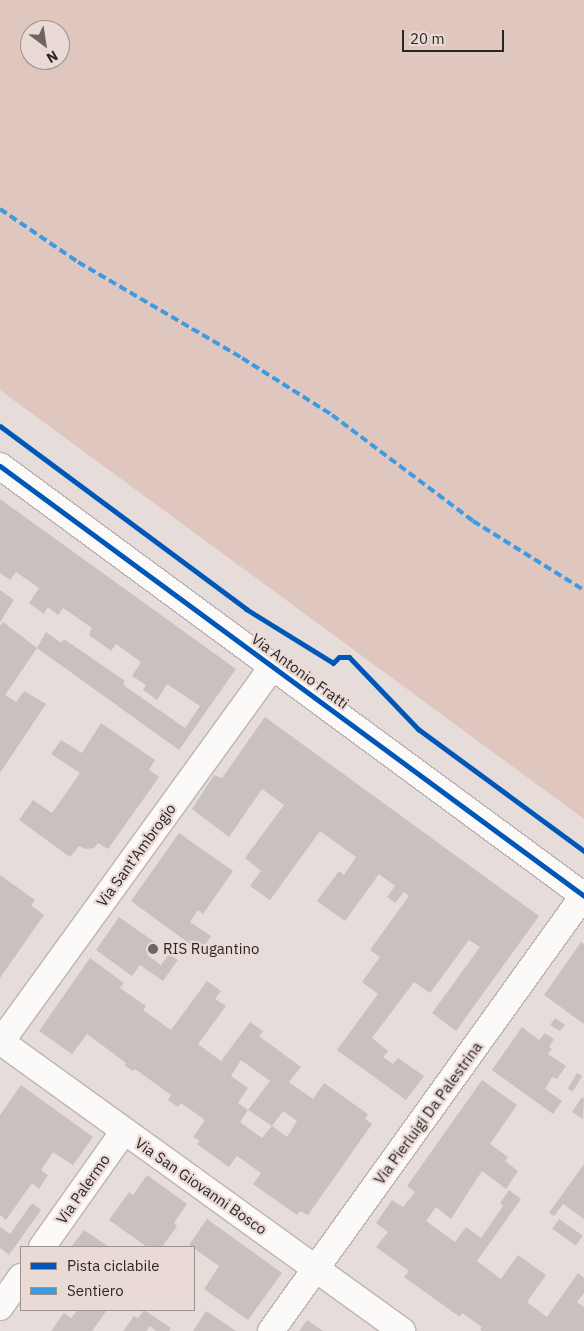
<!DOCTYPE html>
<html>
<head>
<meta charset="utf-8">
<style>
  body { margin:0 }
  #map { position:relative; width:584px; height:1331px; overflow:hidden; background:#e6ddda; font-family:"IBM Plex Sans",sans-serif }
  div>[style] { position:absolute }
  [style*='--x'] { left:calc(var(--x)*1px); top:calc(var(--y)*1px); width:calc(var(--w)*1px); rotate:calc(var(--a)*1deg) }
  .green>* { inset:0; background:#dfc6bf }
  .building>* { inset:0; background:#c8c1be; transform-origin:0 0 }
  .roads { filter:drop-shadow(1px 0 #bcb5b3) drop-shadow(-1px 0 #bcb5b3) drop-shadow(0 1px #bcb5b3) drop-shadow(0 -1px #bcb5b3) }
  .minor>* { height:26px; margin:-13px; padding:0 13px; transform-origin:13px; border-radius:13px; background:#fbfaf9 }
  .quiet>* { height:4px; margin-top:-2px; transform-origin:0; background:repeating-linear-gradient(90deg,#3d9ce0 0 8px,transparent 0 12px) }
  .cycleway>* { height:5px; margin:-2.5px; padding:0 2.5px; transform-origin:2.5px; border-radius:2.5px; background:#0057b8 }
  .dots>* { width:14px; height:14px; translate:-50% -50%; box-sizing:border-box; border:2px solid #eadad6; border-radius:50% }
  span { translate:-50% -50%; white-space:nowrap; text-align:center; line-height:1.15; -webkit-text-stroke:4.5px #eadad6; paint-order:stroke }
  .street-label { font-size:15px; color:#2a2523 }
  .poi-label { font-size:15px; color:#2a2523 }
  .left { translate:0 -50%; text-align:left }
  .legend { position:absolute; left:20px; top:1246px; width:175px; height:65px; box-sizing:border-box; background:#eadad6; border:1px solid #9d928e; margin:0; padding:6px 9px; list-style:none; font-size:15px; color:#2a2523 }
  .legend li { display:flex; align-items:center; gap:10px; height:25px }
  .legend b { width:25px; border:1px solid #9d928e }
  .north { position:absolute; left:20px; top:20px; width:50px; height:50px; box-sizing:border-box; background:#eadad6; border:1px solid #9d928e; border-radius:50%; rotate:149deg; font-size:14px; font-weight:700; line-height:20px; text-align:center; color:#2a2523 }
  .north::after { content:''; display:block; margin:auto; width:18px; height:22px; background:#6c6563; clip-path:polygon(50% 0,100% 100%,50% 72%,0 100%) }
  .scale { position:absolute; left:402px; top:30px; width:102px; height:22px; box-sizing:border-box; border:2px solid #2a2523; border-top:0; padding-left:6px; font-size:15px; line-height:18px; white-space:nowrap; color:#2a2523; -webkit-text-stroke:4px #eadad6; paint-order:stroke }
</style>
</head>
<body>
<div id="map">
  <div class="green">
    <i style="clip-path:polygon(evenodd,0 0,584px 0,584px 819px,0 390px,0 0,30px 30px,60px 30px,60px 60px,30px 60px,30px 30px)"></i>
  </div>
  <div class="building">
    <i style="clip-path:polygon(0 499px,236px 669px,179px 750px,37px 648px,46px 632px,61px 643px,64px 639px,125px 681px,123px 684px,126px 687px,185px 728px,200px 706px,167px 684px,157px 700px,143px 690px,146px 685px,132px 676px,141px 662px,116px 644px,111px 651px,110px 650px,89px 635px,92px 628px,63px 608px,58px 615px,48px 607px,44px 614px,29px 603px,39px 588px,16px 572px,10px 580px,0 573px)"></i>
    <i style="clip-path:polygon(0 590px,14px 600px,0 622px)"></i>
    <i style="clip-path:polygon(3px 622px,37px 648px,5px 695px,16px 702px,24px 691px,46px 704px,0 773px,0 626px)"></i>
    <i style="clip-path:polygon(265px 717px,539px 916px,456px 1031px,432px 1013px,480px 947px,469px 940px,430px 993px,414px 982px,372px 1038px,388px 1051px,383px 1057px,393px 1064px,398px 1058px,424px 1076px,406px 1100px,337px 1050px,378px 994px,362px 982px,380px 957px,370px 950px,409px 896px,404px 892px,395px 903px,390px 899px,387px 897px,395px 886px,379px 874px,345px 921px,317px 901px,339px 871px,344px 875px,356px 857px,320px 831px,270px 900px,250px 886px,261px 871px,245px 858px,284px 805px,262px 789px,229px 837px,192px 809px,214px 775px,222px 778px)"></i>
    <i style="clip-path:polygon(101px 723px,155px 760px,149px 770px,159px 777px,108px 849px,98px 843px,94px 848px,86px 849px,79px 846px,70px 857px,19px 820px,33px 800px,52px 813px,80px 773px,51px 754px,61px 740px,82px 753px)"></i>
    <i style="clip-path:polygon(179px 833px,233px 871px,203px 914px,198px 910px,190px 922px,211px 936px,201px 952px,131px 901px)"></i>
    <i style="clip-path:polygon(0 875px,35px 900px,31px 905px,44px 915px,0 978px)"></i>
    <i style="clip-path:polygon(119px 917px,156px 943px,147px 955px,161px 965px,169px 954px,178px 960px,163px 981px,140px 965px,132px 976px,96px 950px)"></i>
    <i style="clip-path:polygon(581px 942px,584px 944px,584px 1024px,544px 995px)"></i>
    <i style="clip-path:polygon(evenodd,90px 958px,124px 983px,120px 988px,146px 1006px,143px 1010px,171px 1030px,207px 981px,221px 991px,215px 999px,226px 1006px,198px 1044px,221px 1061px,250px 1022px,263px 1031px,259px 1036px,301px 1067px,289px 1082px,313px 1099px,324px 1083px,368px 1114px,365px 1119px,372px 1124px,308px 1215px,300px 1211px,297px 1215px,253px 1184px,261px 1173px,237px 1156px,229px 1167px,197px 1144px,200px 1141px,193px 1137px,205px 1120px,181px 1103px,178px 1107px,168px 1100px,171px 1095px,135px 1069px,133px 1071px,125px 1066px,126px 1063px,87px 1034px,72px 1054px,39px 1031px,90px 958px,241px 1060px,270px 1081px,248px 1110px,272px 1126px,262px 1138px,240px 1122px,248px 1110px,238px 1103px,248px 1088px,231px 1076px,241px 1060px,90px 958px,283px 1111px,297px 1121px,287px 1137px,272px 1126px,283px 1111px)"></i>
    <i style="clip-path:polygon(555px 1018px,565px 1025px,560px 1031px,550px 1025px)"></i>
    <i style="clip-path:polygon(522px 1027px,539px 1040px,545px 1033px,554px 1039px,549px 1047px,552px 1049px,548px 1054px,566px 1066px,557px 1079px,552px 1077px,545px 1089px,562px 1101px,553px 1114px,492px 1070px)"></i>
    <i style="left:577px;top:1073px;width:6px;height:18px;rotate:31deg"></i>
    <i style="clip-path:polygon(482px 1080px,517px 1105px,490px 1144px,508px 1157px,505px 1161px,518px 1171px,506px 1189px,482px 1171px,451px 1219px,436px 1207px,426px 1221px,455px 1242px,466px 1227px,481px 1238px,503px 1206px,500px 1203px,509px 1190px,521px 1199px,477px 1261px,501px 1279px,518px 1255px,546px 1275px,527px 1302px,547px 1317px,578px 1273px,584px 1278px,584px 1293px,577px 1302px,584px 1307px,584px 1331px,482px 1331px,480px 1329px,482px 1327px,462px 1313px,460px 1317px,404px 1277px,409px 1271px,376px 1247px,388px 1232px,376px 1223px,392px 1200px,403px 1207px,415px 1192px,407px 1186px)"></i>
    <i style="clip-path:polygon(21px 1085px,93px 1137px,73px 1165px,53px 1152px,41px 1170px,48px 1175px,39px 1189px,32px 1183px,6px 1220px,0 1215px,0 1115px)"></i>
    <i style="clip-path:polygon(582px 1097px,584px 1099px,583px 1119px,572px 1112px)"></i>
    <i style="clip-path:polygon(584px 1164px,584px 1219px,563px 1204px,554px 1216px,549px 1213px)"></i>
    <i style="clip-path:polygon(147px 1175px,187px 1204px,174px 1223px,177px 1226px,162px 1247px,147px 1247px,109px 1220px,129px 1192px,133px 1195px)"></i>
    <i style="clip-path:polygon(32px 1203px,41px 1210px,9px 1255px,0 1248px,0 1227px,10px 1234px)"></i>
    <i style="clip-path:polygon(207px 1219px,282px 1273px,248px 1320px,204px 1289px,219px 1266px,189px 1245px)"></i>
    <i style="left:559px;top:1219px;width:29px;height:12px;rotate:35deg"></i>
    <i style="clip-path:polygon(84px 1230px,109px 1247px,71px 1247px)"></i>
    <i style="clip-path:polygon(78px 1310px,107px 1310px,92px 1331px,51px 1331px,64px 1313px,71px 1318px)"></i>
    <i style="clip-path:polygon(144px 1310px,171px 1328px,169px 1331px,156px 1331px,150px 1326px,146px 1331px,123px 1331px,134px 1316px,138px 1318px)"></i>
    <i style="clip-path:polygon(206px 1311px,236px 1331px,193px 1331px)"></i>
    <i style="clip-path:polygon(307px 1320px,323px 1331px,299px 1331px)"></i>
  </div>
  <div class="roads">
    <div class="minor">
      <i style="--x:0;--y:466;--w:725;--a:36.36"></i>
      <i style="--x:0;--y:1041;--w:496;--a:35.8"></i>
      <i style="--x:0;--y:1043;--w:465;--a:-54.1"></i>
      <i style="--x:42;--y:1247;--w:142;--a:-54.7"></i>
      <i style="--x:0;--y:1307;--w:37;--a:-55"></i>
      <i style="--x:271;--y:1331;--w:537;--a:-54.33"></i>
    </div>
  </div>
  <div class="quiet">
    <i style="--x:0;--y:209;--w:94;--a:34.2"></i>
    <i style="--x:78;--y:262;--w:190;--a:30.3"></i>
    <i style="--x:242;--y:358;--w:107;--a:32.3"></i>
    <i style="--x:332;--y:415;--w:176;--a:36.9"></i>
    <i style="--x:473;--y:521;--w:131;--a:31.9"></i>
  </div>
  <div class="cycleway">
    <i style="--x:0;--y:426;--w:307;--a:36.6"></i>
    <i style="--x:246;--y:609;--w:102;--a:31.8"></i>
    <i style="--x:333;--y:663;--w:8;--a:-45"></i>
    <i style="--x:339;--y:657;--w:10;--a:0"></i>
    <i style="--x:349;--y:657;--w:100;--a:46.2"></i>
    <i style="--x:418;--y:729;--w:206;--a:36.3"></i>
    <i style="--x:0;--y:466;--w:725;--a:36.36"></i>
  </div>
  <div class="dots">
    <i style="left:153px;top:949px;background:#6c6563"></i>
  </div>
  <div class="street-label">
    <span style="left:300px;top:671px;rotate:36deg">Via Antonio Fratti</span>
    <span style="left:136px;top:855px;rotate:-54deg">Via Sant'Ambrogio</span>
    <span style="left:428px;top:1113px;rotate:-54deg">Via Pierluigi Da Palestrina</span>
    <span style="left:201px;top:1186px;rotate:35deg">Via San Giovanni Bosco</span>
    <span style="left:83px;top:1189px;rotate:-55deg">Via Palermo</span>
  </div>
  <div class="poi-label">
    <span class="left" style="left:163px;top:949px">RIS Rugantino</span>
  </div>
  <ul class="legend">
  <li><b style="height:6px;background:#0057b8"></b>Pista ciclabile</li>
  <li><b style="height:6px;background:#3d9ce0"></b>Sentiero</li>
  </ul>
  <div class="north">N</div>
  <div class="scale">20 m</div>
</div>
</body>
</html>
